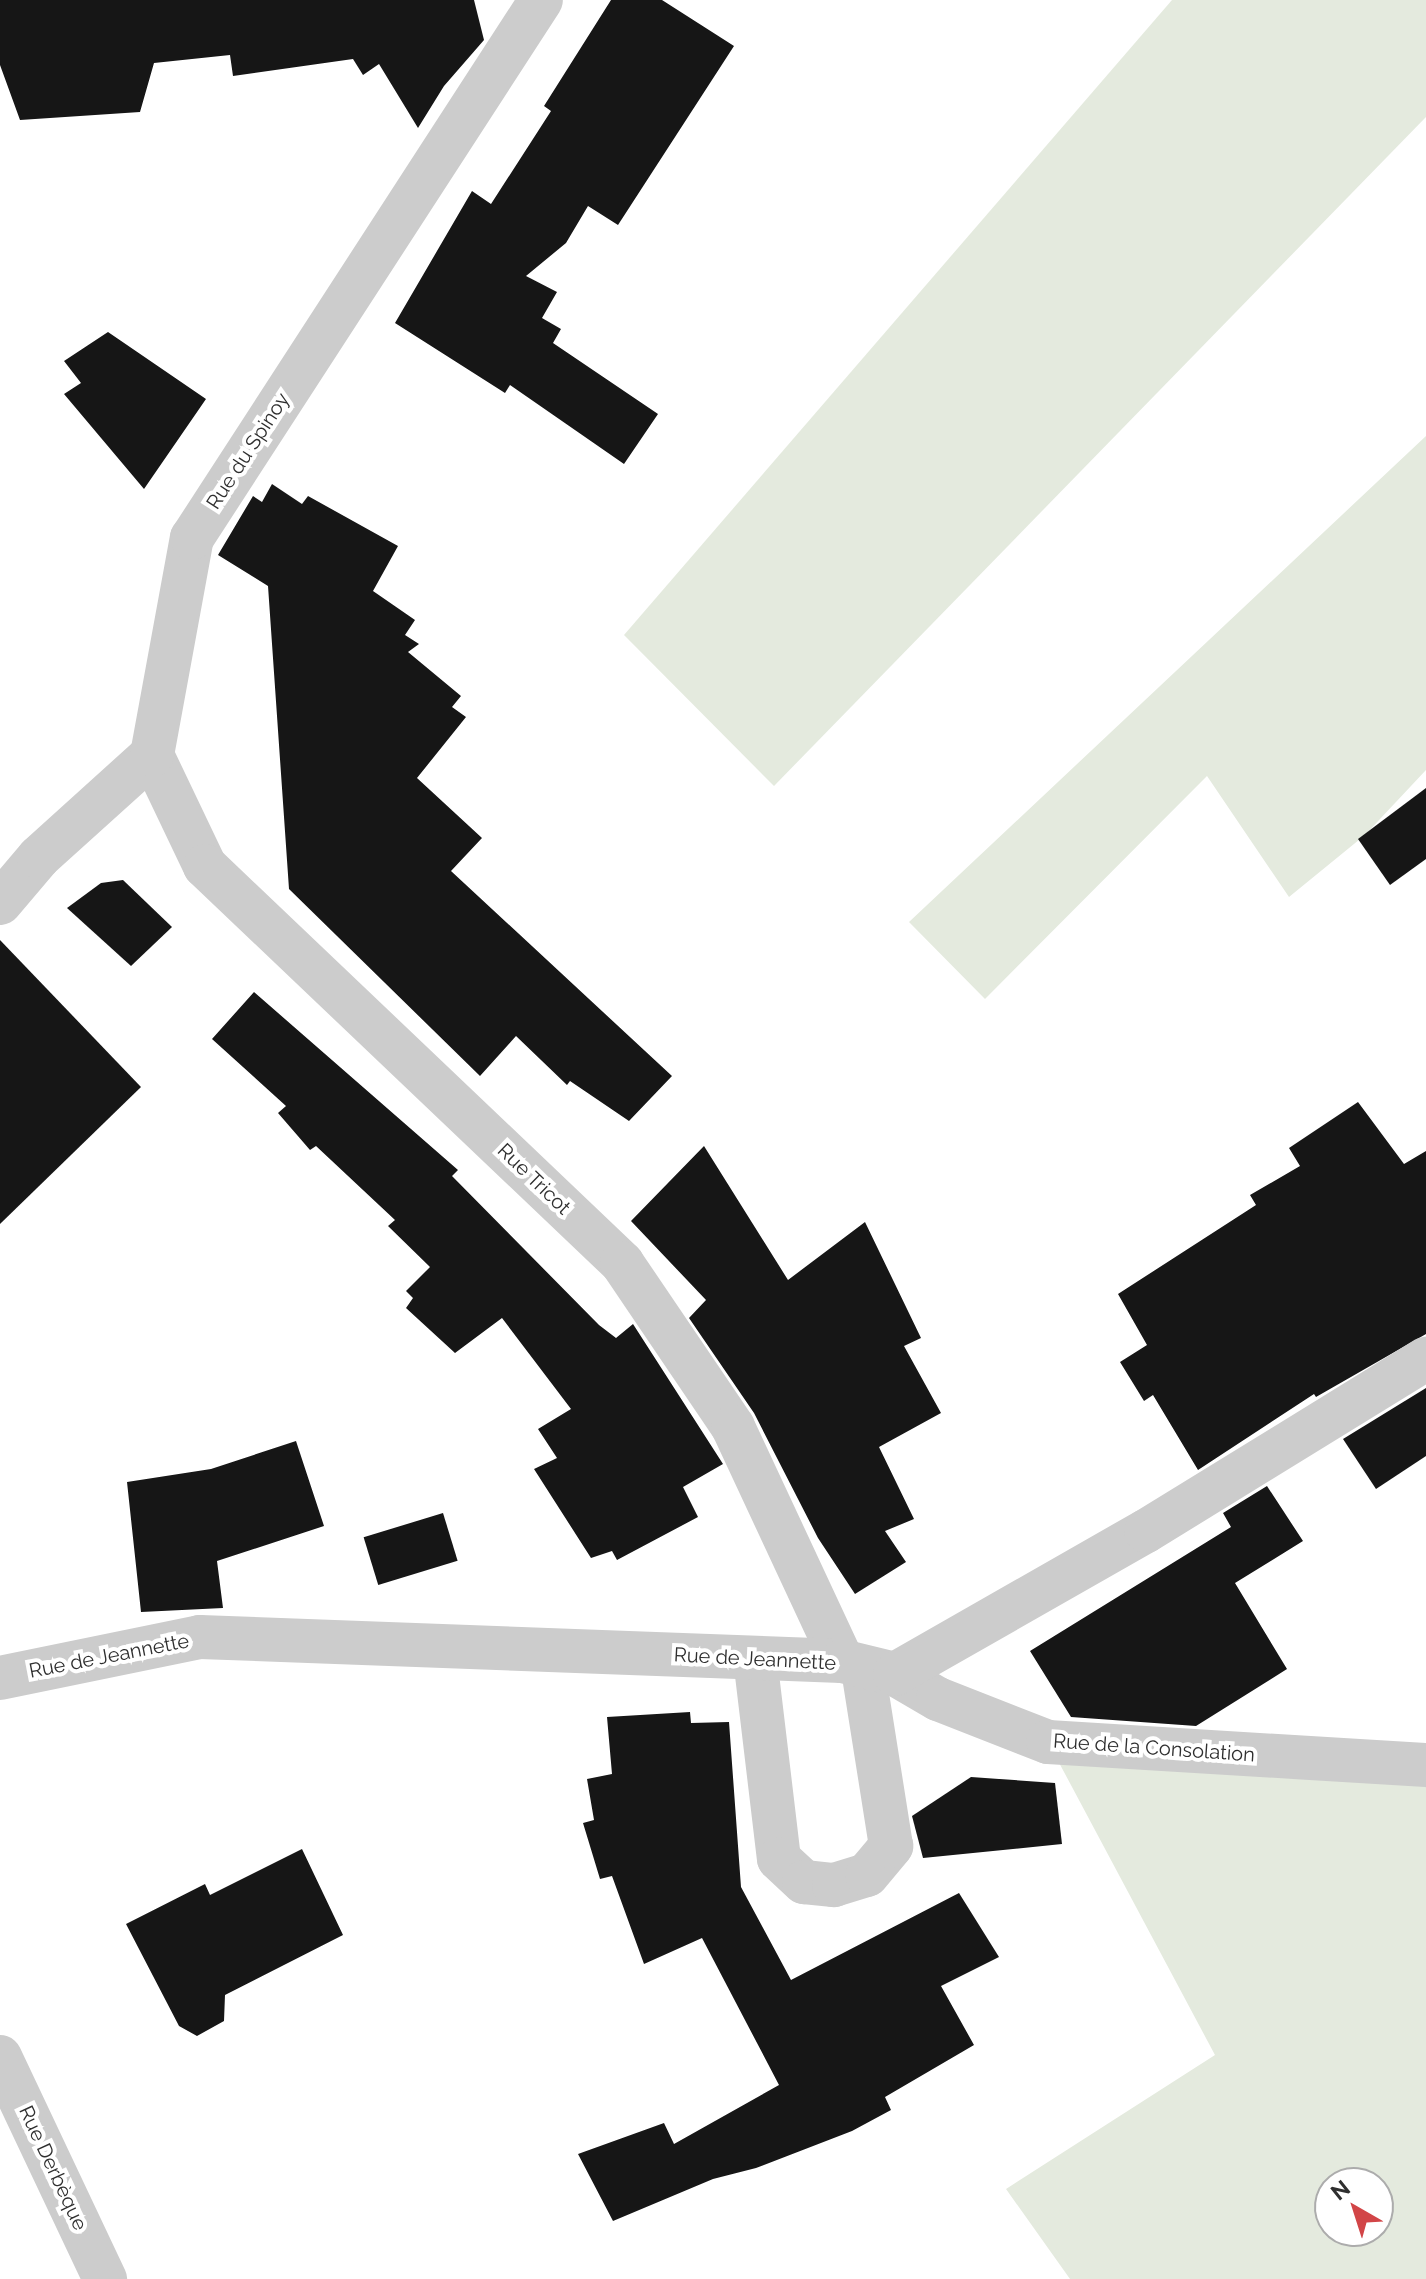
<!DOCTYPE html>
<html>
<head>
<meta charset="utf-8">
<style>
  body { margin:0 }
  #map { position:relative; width:1426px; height:2279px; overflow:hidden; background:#fff; font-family:Raleway,sans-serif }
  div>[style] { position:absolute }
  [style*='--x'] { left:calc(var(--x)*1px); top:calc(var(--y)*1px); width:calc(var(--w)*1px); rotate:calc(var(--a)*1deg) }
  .green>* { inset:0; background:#e4eade }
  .building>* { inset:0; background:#161616; transform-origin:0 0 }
  .street>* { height:44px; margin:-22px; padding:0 22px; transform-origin:22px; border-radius:22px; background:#ccc }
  span { translate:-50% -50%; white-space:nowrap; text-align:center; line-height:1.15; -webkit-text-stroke:8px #fff; paint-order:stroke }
  .street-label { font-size:20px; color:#2f2f2f }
  .north { position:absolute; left:1314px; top:2167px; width:80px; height:80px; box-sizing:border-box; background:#fff; border:2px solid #acacac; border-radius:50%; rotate:321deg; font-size:22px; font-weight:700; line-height:32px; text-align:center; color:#2f2f2f }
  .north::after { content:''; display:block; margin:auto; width:28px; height:36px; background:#d24547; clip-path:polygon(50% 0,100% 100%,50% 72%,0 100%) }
</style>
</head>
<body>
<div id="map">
  <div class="green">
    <i style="clip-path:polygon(1172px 0,1426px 0,1426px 117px,774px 786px,624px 635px)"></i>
    <i style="clip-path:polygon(1426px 436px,1426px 770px,1365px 835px,1289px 897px,1207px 776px,985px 999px,909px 922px)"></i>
    <i style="clip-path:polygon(evenodd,1048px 1742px,1426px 1765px,1426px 2279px,1070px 2279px,1006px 2189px,1215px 2055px,1048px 1742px,1330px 2183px,1378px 2183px,1378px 2231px,1330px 2231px,1330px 2183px)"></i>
  </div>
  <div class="building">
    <i style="clip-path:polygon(0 0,474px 0,484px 40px,444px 86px,418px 128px,379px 64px,363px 75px,353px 59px,233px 76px,230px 55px,154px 63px,140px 112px,20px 120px,0 65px)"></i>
    <i style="clip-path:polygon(611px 0,662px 0,734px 46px,618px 225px,588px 206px,566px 243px,526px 276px,557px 292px,542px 318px,561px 329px,553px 343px,658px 414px,624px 464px,510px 385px,505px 393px,395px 323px,472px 191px,491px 204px,551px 111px,544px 106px)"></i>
    <i style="clip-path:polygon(108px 332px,206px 399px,144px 489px,64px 394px,81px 383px,64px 361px)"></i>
    <i style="clip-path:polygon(272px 484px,302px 504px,308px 496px,398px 546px,373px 591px,415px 620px,405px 635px,419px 644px,408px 652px,461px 696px,452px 707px,466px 717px,417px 778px,482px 838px,451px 871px,672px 1076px,629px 1121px,570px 1081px,567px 1085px,516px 1036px,480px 1076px,289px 889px,268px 586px,218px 555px,253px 496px,262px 502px)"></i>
    <i style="clip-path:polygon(1426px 788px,1426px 859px,1390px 885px,1358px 839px)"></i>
    <i style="clip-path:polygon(123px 880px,172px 927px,131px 966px,67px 908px,101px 883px)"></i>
    <i style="clip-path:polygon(0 940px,141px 1087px,0 1224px)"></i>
    <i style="clip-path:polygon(254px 992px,458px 1170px,452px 1176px,599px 1325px,616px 1338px,633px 1324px,723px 1464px,683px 1487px,698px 1517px,617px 1560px,612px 1551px,591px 1558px,534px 1469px,557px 1458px,538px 1429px,571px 1409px,502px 1318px,455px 1353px,406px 1308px,413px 1298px,406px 1291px,430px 1267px,388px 1226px,395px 1220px,316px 1146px,310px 1150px,278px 1113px,286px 1106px,212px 1039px)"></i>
    <i style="clip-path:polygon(1358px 1102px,1404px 1164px,1426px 1151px,1426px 1334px,1316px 1397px,1314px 1394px,1198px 1470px,1153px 1395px,1144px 1401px,1120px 1362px,1147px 1345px,1118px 1294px,1256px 1205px,1250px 1195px,1300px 1166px,1289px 1148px)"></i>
    <i style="clip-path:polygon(704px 1146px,788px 1280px,865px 1222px,921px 1338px,904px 1346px,941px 1413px,879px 1447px,914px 1519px,885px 1531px,906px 1562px,855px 1594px,818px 1538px,754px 1413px,689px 1318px,706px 1300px,631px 1221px)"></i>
    <i style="clip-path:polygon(1426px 1388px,1426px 1456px,1376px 1489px,1343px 1439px)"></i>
    <i style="clip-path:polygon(296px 1441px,324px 1526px,217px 1561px,223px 1608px,141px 1612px,127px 1482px,211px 1469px)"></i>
    <i style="clip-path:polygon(1267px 1486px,1303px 1541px,1235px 1583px,1287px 1669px,1196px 1726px,1071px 1717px,1030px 1651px,1231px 1527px,1223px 1513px)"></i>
    <i style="left:443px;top:1513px;width:50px;height:83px;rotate:73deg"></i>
    <i style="clip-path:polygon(690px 1712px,691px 1723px,729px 1722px,741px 1887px,791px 1980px,959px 1893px,999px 1957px,941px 1986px,974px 2045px,885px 2097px,891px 2110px,852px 2131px,756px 2168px,713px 2179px,613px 2221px,578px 2154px,664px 2123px,674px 2144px,779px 2085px,702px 1938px,644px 1964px,612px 1876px,600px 1879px,583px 1823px,594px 1820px,587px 1779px,612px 1774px,607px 1717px)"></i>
    <i style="clip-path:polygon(971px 1777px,1055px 1783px,1062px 1844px,923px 1858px,912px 1816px)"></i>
    <i style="clip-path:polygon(302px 1849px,343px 1935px,225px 1995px,224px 2021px,197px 2036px,179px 2026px,126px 1924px,205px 1884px,210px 1895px)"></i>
  </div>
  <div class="street">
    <i style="--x:152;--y:755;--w:123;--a:64.5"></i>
    <i style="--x:205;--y:866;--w:576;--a:43.59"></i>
    <i style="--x:622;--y:1263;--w:198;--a:55.9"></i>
    <i style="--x:733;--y:1427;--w:258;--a:65"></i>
    <i style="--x:0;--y:903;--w:60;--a:-49.7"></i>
    <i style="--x:39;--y:857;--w:152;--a:-42.1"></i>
    <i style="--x:152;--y:755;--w:221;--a:-79.6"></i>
    <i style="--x:192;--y:538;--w:641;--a:-57.03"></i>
    <i style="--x:755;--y:1658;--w:202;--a:83.2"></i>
    <i style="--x:779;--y:1859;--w:34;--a:43"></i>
    <i style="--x:804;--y:1882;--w:30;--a:6"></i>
    <i style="--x:834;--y:1885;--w:34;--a:-17"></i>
    <i style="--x:867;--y:1875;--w:38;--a:-50"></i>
    <i style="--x:891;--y:1846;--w:178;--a:-99"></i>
    <i style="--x:895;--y:1674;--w:50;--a:30.2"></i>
    <i style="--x:938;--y:1699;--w:118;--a:21.4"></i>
    <i style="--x:1048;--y:1742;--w:379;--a:3.5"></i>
    <i style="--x:0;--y:1678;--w:204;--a:-11.6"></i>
    <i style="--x:200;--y:1637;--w:642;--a:2.14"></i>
    <i style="--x:842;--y:1661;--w:55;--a:13.8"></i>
    <i style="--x:895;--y:1674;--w:289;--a:-29.7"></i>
    <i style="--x:1146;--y:1531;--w:329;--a:-31.6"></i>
    <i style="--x:0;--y:2057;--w:246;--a:64.7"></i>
  </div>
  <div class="street-label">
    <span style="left:248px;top:451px;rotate:-57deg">Rue du Spinoy</span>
    <span style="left:534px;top:1179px;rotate:44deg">Rue Tricot</span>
    <span style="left:109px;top:1656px;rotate:-11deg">Rue de Jeannette</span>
    <span style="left:755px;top:1659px;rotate:3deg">Rue de Jeannette</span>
    <span style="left:1154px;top:1748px;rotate:4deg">Rue de la Consolation</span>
    <span style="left:53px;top:2168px;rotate:65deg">Rue Derbèque</span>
  </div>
  <div class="north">N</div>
</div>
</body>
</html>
